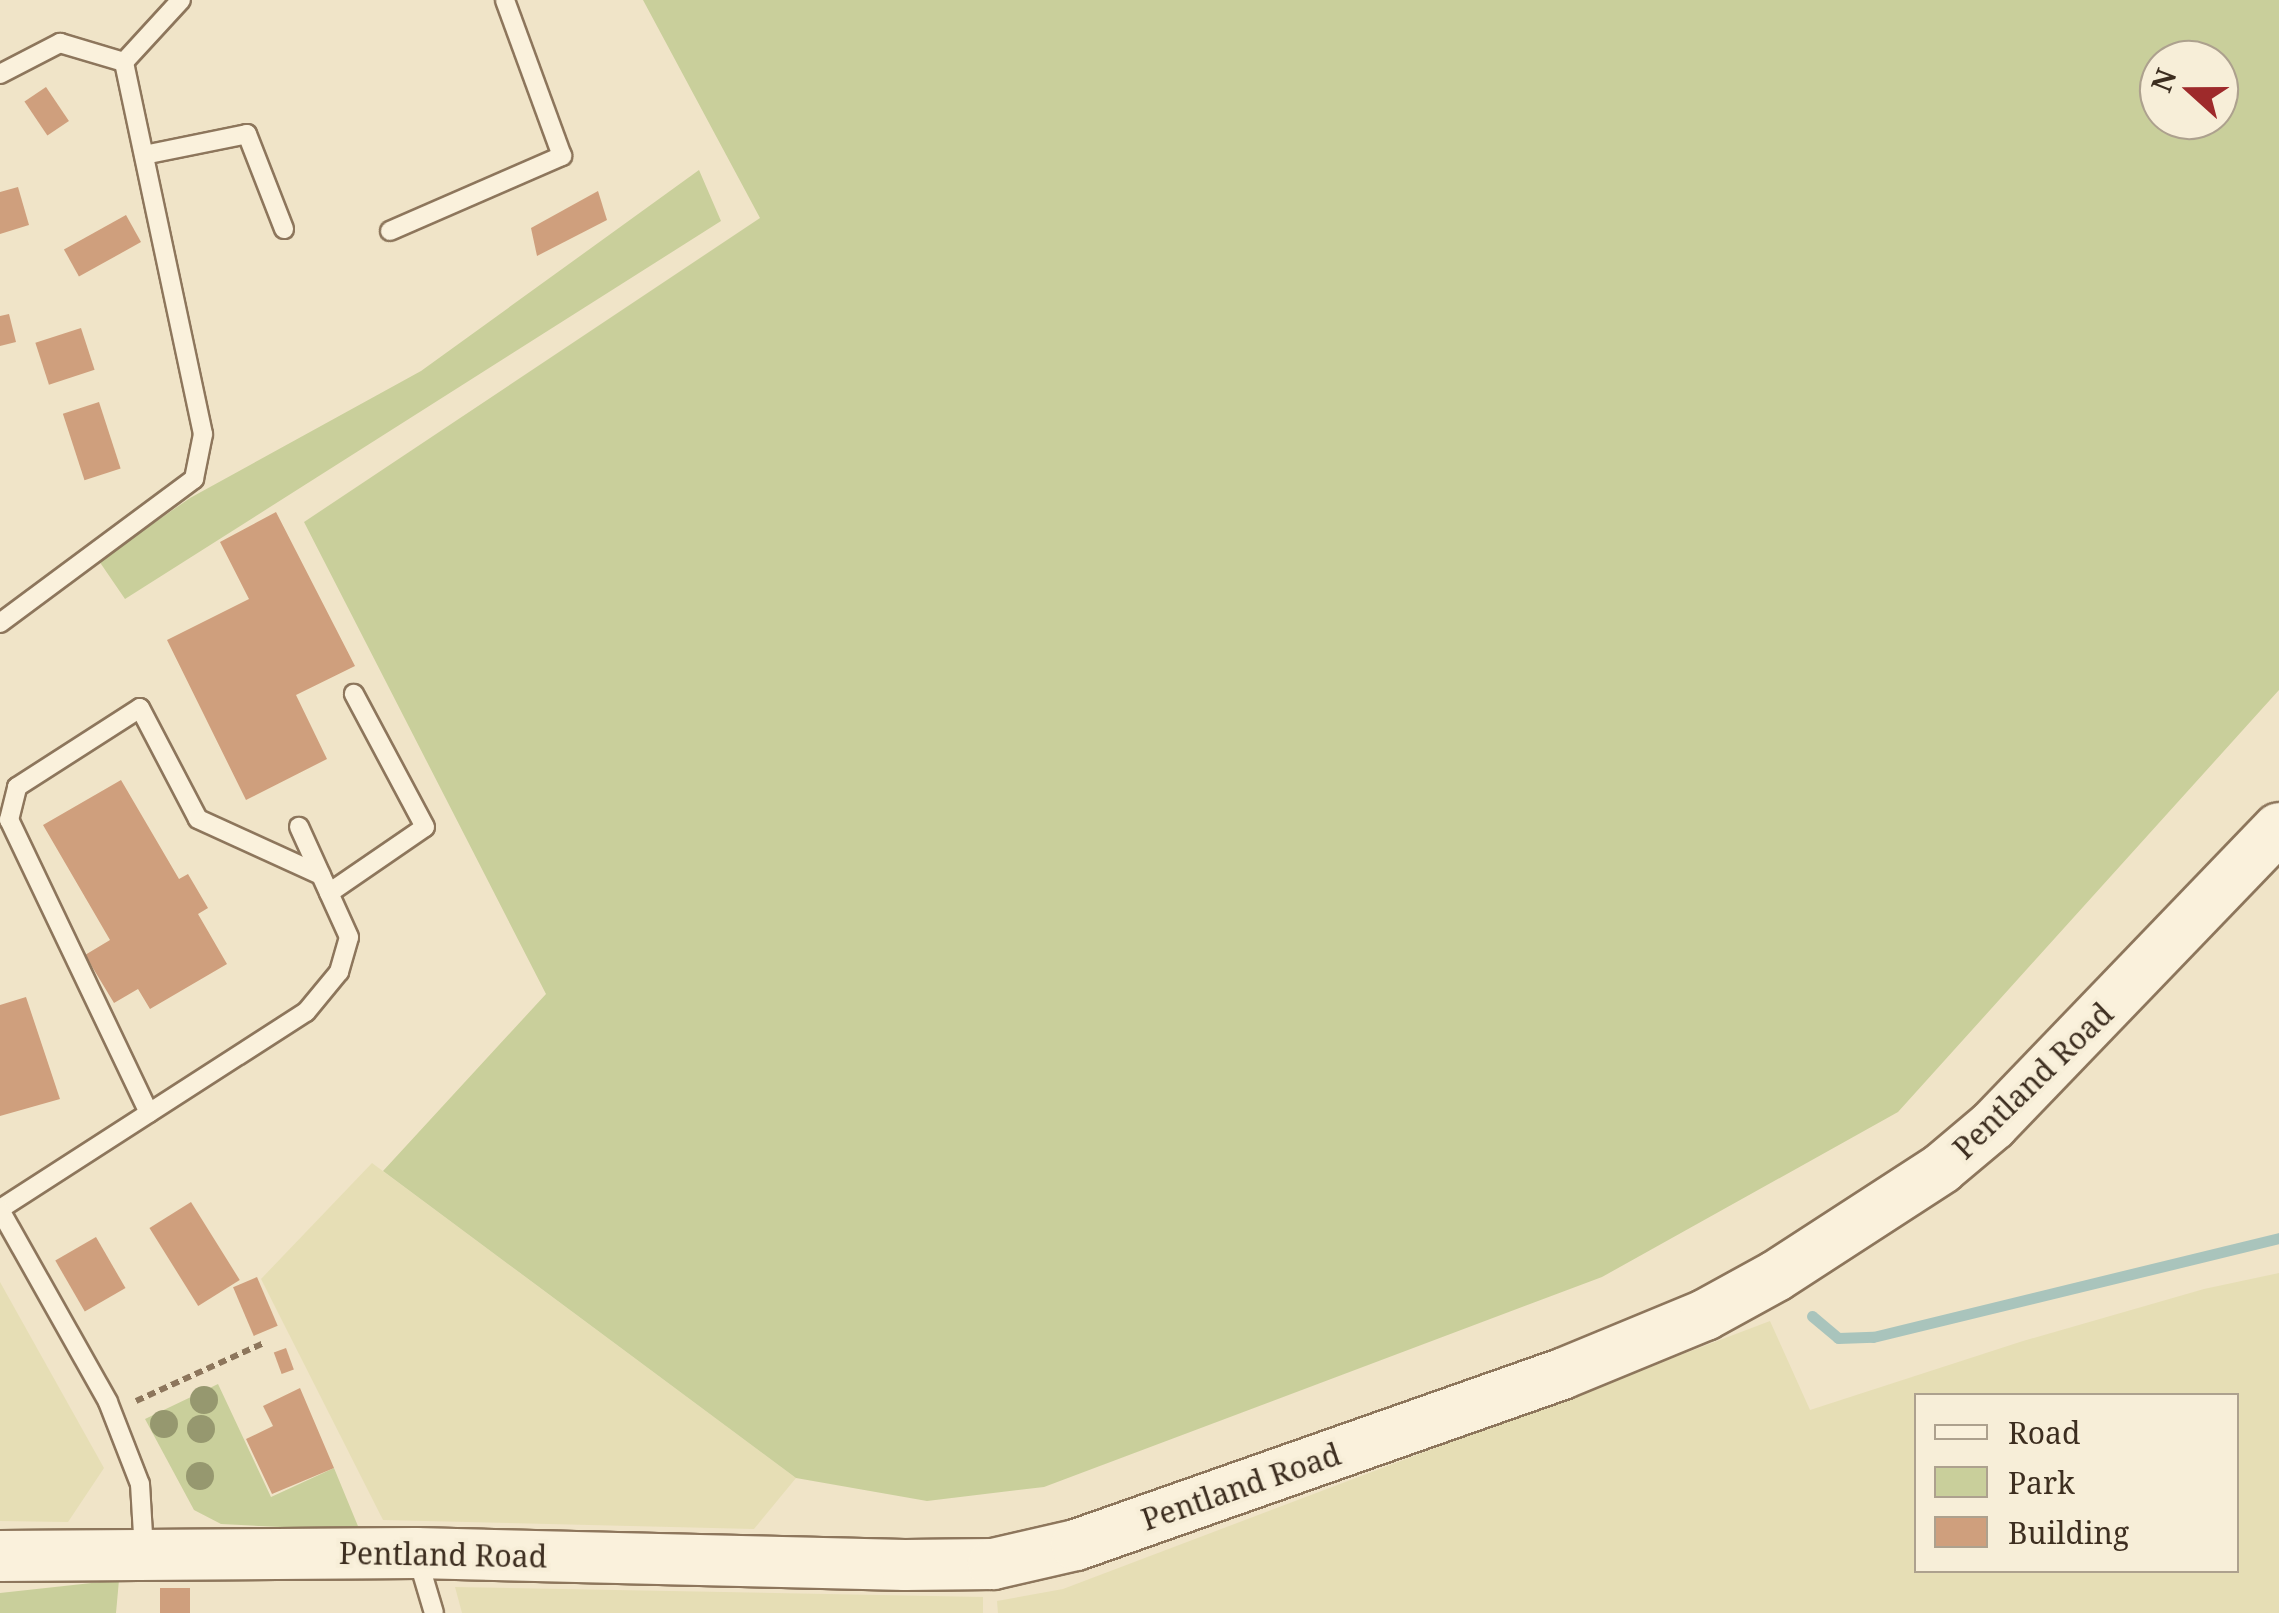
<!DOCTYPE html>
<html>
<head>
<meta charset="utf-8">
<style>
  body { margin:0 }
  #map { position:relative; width:2279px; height:1613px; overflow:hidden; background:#f0e4c8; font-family:"Noto Serif",serif }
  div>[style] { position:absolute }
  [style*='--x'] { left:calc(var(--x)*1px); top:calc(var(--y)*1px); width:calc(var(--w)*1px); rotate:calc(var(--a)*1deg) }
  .farmland>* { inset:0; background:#e6deb5 }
  .green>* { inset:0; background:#c9cf9b }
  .stream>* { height:11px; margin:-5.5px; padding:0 5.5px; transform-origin:5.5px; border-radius:5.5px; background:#a9c4bc }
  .building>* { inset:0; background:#cf9f7d; transform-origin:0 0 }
  .path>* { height:6px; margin-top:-3px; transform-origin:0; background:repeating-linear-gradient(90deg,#8d765c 0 8px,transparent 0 13px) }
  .roads { filter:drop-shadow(2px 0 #8d765c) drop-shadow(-2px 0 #8d765c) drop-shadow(0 2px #8d765c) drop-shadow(0 -2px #8d765c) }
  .lane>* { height:18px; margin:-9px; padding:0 9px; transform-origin:9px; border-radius:9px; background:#faf1dc }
  .secondary>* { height:50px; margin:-25px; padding:0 25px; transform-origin:25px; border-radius:25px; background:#faf1dc }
  .trees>* { width:28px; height:28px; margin:-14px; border-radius:50%; background:#96986f }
  span { translate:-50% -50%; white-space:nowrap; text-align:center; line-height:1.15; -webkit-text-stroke:8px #f7eed8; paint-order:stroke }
  .street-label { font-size:30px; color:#3d2e20 }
  .legend { position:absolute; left:1914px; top:1393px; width:325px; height:180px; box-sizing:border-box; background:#f7eed8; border:2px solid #ada18e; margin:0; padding:12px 18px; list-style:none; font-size:30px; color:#3d2e20 }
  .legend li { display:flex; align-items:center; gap:20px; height:50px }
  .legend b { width:50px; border:2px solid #ada18e }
  .north { position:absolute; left:2139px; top:40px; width:100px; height:100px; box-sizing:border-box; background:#f7eed8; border:2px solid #ada18e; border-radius:50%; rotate:291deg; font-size:28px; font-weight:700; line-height:40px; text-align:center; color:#3d2e20 }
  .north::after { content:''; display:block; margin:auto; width:35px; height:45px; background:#9e2a2b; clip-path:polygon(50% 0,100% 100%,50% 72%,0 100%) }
</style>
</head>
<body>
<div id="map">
  <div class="farmland">
    <i style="clip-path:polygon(372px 1163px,796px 1478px,754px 1529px,383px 1520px,261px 1279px)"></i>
    <i style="clip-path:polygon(evenodd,2279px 1273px,2279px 1613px,998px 1613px,997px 1601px,1063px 1589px,1770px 1321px,1810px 1410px,2023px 1341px,2204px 1289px,2279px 1273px,1916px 1396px,2236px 1396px,2236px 1570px,1916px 1570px,1916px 1396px)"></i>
    <i style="clip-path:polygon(0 1282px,104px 1468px,68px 1522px,0 1521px)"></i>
    <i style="clip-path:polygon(455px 1587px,983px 1597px,983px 1613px,462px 1613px)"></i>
  </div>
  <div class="green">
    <i style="clip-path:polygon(evenodd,643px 0,2279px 0,2279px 690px,1898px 1112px,1602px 1277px,1044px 1487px,927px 1501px,796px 1478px,383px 1171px,546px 994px,304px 522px,760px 218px,643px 0,2219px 60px,2219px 120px,2159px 120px,2159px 60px,2219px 60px)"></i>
    <i style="clip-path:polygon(699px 170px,721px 221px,125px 599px,99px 561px,190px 498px,421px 371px)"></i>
    <i style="clip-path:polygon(218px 1384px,271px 1497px,334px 1468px,360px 1531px,221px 1524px,194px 1510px,145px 1419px)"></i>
    <i style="clip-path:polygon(119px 1580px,116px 1613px,0 1613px,0 1593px)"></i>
  </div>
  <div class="stream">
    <i style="--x:1812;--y:1316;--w:34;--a:40"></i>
    <i style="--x:1838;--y:1338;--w:35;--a:-2"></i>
    <i style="--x:1873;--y:1337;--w:418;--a:-13.7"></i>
  </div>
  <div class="building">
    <i style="left:46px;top:87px;width:41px;height:26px;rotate:56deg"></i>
    <i style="clip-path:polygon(18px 187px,29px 225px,0 234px,0 192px)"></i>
    <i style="clip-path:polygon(598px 191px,607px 220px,537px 256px,531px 228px)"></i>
    <i style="left:126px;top:215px;width:31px;height:71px;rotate:61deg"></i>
    <i style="clip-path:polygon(9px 314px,16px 342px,0 346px,0 316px)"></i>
    <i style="left:81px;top:328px;width:44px;height:48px;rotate:72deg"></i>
    <i style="left:99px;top:402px;width:70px;height:38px;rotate:72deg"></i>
    <i style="clip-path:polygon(276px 512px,355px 666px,296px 695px,327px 759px,246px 800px,167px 640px,249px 599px,220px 542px)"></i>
    <i style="clip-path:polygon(121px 780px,179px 879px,188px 874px,208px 908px,198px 914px,227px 964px,150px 1009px,138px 989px,114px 1003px,85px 955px,110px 940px,43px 825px)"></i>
    <i style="clip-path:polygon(26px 997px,60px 1099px,0 1116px,0 1005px)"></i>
    <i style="left:191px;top:1202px;width:92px;height:49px;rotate:58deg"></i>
    <i style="left:96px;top:1237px;width:59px;height:47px;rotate:60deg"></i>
    <i style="left:257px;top:1277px;width:53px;height:26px;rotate:67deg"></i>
    <i style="left:286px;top:1348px;width:23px;height:13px;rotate:70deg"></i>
    <i style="clip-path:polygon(300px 1388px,334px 1468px,272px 1494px,246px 1439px,273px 1426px,263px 1406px)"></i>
    <i style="left:160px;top:1588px;width:30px;height:25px"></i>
  </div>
  <div class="path">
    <i style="--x:136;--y:1401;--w:141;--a:-24.4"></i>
  </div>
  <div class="roads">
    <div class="lane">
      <i style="--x:0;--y:74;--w:68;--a:-27.3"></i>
      <i style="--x:60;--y:43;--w:67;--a:16.5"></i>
      <i style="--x:124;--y:62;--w:84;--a:-47.4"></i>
      <i style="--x:144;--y:155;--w:105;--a:-11.5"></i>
      <i style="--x:247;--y:134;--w:102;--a:68.7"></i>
      <i style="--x:390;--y:231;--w:188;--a:-23.6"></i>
      <i style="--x:562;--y:156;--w:166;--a:-110.1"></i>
      <i style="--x:0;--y:623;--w:242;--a:-36.6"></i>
      <i style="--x:194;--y:479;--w:46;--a:-78.7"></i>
      <i style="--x:203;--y:434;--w:380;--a:-102"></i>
      <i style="--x:329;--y:893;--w:116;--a:-34.5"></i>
      <i style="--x:425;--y:827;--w:151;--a:-118.1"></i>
      <i style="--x:149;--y:1113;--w:325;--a:-115.5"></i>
      <i style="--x:9;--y:820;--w:34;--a:-76"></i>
      <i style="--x:17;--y:787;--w:146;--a:-32.7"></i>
      <i style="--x:140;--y:708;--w:125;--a:62.4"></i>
      <i style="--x:198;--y:819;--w:135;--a:24.5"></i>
      <i style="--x:0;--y:1209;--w:364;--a:-32.8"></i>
      <i style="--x:306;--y:1012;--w:52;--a:-50.5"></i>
      <i style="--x:339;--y:972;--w:36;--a:-74"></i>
      <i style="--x:349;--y:937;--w:121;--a:-114.4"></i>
      <i style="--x:0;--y:1210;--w:220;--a:60.6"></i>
      <i style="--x:108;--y:1402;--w:88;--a:68.7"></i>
      <i style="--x:140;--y:1484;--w:68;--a:86.6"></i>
      <i style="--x:417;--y:1556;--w:59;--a:73.4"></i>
    </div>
    <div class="secondary">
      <i style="--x:0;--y:1556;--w:416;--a:-0.4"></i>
      <i style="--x:416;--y:1553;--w:489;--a:1.4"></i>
      <i style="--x:905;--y:1565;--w:88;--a:-0.7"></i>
      <i style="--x:993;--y:1564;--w:85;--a:-12.9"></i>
      <i style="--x:1076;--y:1545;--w:515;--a:-19.38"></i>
      <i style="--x:1562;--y:1374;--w:155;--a:-22.4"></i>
      <i style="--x:1705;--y:1315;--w:81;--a:-28.8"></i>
      <i style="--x:1776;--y:1276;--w:198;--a:-33"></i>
      <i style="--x:1942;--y:1168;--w:67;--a:-40.1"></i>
      <i style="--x:1993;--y:1125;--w:412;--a:-46.1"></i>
    </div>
  </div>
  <div class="trees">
    <i style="left:204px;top:1400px"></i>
    <i style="left:164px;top:1424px"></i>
    <i style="left:201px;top:1429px"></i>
    <i style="left:200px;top:1476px"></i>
  </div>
  <div class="street-label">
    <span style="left:2033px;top:1081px;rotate:-44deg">Pentland Road</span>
    <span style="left:1241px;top:1487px;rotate:-19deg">Pentland Road</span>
    <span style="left:443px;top:1555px;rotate:1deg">Pentland Road</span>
  </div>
  <ul class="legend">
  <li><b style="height:12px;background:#faf1dc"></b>Road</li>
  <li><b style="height:28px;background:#c9cf9b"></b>Park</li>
  <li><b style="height:28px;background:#cf9f7d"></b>Building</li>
  </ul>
  <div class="north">N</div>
</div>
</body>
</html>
